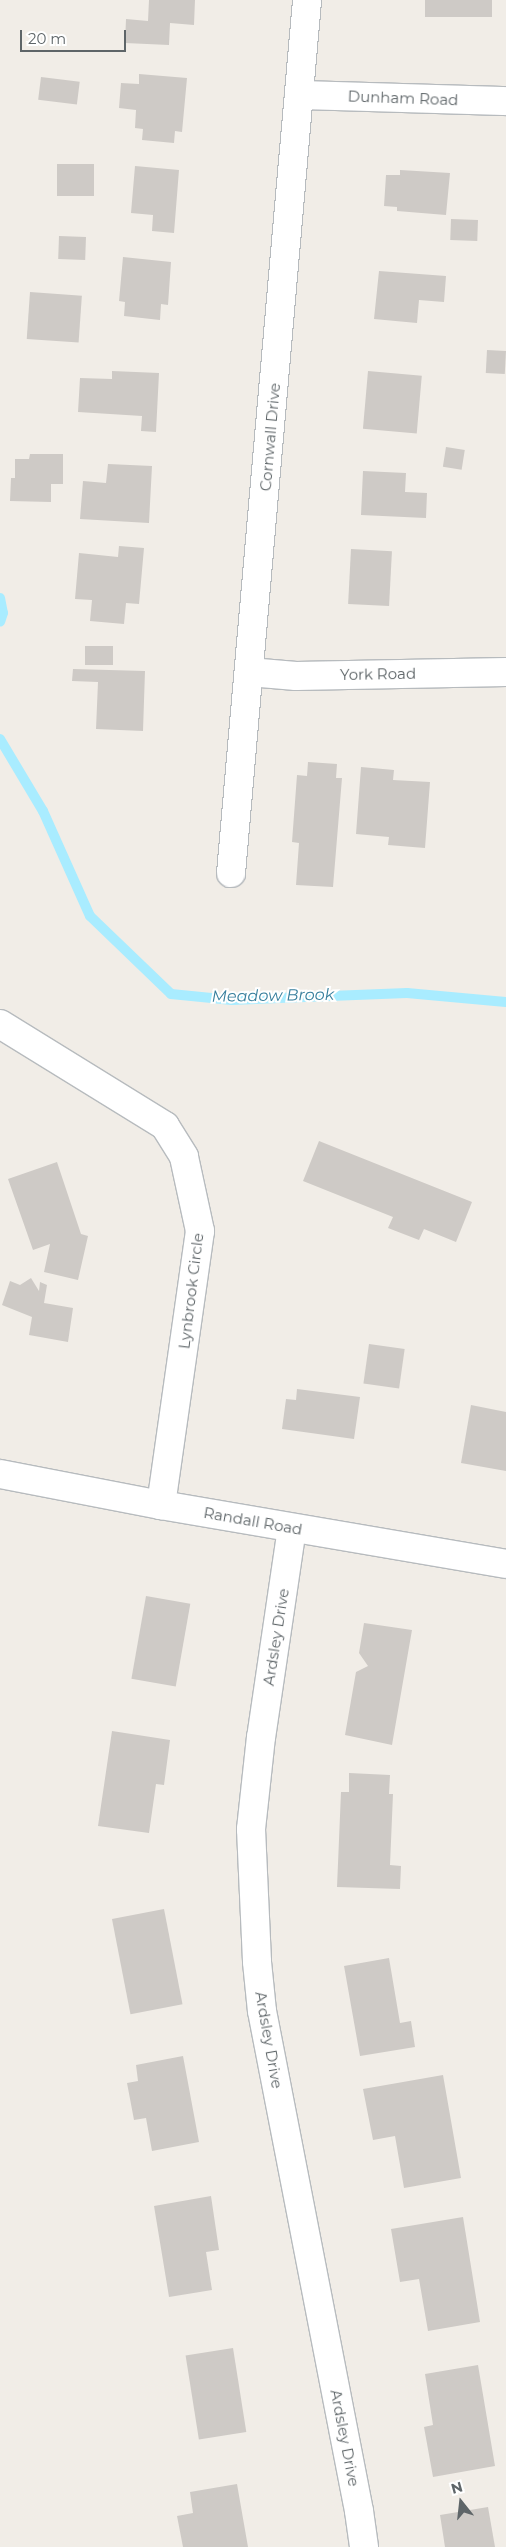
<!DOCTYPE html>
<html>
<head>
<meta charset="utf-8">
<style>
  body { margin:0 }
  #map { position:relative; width:506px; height:2547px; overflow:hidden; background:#f1ede7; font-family:Montserrat,sans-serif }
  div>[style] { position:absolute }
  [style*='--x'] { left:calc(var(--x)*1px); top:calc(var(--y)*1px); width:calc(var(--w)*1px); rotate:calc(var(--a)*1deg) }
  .stream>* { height:10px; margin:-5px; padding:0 5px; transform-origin:5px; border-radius:5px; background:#a9ecff }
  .building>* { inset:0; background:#cecac6; transform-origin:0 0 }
  .roads { filter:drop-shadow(1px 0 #b7bbbe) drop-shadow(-1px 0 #b7bbbe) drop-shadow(0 1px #b7bbbe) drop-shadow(0 -1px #b7bbbe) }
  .minor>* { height:28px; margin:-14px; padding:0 14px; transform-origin:14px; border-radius:14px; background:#fff }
  .tertiary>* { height:28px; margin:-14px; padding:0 14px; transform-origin:14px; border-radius:14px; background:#fff }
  span { translate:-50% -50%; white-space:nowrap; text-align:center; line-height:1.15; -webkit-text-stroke:4px #fff; paint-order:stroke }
  .street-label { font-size:15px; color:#5e6568 }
  .water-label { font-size:16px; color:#367e9c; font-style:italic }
  .north { position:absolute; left:436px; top:2477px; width:50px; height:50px; -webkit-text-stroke:4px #fff; paint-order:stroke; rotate:344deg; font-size:14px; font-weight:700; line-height:20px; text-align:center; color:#5e6568 }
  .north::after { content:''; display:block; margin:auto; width:18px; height:22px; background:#5e6568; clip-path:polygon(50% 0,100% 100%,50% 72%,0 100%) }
  .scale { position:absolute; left:20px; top:30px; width:106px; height:22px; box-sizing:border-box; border:2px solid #5e6568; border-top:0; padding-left:6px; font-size:15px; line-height:18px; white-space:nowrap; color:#5e6568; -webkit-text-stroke:4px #fff; paint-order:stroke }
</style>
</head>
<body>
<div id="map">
  <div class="stream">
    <i style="--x:0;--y:598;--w:15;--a:79"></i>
    <i style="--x:3;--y:613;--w:9;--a:108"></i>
    <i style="--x:0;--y:739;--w:84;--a:59.2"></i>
    <i style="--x:43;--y:811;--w:115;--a:65.9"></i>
    <i style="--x:90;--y:916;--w:112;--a:43.9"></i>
    <i style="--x:171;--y:994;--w:61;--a:5.6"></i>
    <i style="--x:232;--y:1000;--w:175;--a:-2.3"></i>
    <i style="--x:407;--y:993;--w:99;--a:5.2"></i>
  </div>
  <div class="building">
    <i style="clip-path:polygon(149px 0,195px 0,194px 25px,170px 23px,169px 45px,125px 43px,126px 19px,148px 21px)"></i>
    <i style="left:425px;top:0;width:67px;height:17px"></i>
    <i style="clip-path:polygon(139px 74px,187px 78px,182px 132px,175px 131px,174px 143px,142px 140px,143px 129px,135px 128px,136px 110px,119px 108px,121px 83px,139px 84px)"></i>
    <i style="left:41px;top:77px;width:39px;height:23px;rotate:7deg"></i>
    <i style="left:57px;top:164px;width:37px;height:32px"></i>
    <i style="clip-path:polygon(135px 166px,179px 170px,174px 233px,152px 231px,153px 215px,131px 213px)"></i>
    <i style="clip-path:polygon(400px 170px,450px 173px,446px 215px,397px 211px,397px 207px,384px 206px,386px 175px,400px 175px)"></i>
    <i style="left:451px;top:219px;width:27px;height:21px;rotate:2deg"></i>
    <i style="left:59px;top:236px;width:27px;height:23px;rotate:2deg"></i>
    <i style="clip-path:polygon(123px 257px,171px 262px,168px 305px,161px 304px,160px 320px,124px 316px,125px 302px,119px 301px)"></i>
    <i style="clip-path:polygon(379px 271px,446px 276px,444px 302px,419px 300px,417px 323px,374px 319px)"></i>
    <i style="left:30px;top:292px;width:52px;height:47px;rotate:4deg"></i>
    <i style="left:487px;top:350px;width:19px;height:23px;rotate:3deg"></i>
    <i style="clip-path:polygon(112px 371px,159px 373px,156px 432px,141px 431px,142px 416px,78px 412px,80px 378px,112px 379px)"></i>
    <i style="left:368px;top:371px;width:54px;height:58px;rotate:5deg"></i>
    <i style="left:446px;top:447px;width:19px;height:20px;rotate:9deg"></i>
    <i style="clip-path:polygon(30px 454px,63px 454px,63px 484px,51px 484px,51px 502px,10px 501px,11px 478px,15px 478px,15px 459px,29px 459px)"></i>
    <i style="clip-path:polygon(108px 464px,152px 466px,149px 523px,80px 519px,83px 481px,106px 483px)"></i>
    <i style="clip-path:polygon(363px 471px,406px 473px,405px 492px,427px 493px,426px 518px,361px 515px)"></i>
    <i style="clip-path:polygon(119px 546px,144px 548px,139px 604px,126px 603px,124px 624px,90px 621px,92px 600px,75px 599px,79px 553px,118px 557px)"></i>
    <i style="left:351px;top:549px;width:41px;height:55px;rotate:3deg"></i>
    <i style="left:85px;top:646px;width:28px;height:19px"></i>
    <i style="clip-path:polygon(73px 669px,145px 671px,143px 731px,96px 729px,98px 682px,72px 681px)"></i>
    <i style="clip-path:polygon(308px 762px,337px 764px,336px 778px,342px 778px,333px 887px,296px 885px,299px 843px,292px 842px,297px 775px,307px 776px)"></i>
    <i style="clip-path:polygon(361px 767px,394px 770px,393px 780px,430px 782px,425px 848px,388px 845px,389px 837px,356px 834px)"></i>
    <i style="clip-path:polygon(319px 1141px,472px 1202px,456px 1242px,424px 1229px,419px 1240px,388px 1228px,393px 1217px,303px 1181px)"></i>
    <i style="clip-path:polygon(57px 1162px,81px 1234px,88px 1236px,78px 1280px,44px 1272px,50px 1244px,33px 1250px,8px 1179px)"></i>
    <i style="clip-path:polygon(31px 1278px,39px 1291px,40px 1282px,47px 1285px,44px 1303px,73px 1308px,68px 1342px,29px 1335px,32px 1317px,2px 1305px,10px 1281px,20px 1285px)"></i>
    <i style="left:369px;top:1344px;width:36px;height:40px;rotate:8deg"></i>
    <i style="clip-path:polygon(297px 1389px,360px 1397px,354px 1439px,282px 1429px,286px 1399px,296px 1400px)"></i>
    <i style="clip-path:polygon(471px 1405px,506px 1412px,506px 1471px,461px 1463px)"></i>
    <i style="left:146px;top:1596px;width:45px;height:84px;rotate:10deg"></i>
    <i style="clip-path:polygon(364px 1623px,412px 1630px,392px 1745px,345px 1735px,356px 1672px,368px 1666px,359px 1653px)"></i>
    <i style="clip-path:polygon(112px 1731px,170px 1740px,164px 1785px,156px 1784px,149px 1833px,98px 1826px)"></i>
    <i style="clip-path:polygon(349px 1773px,390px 1775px,389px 1794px,393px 1794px,390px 1865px,401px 1866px,400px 1889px,337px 1887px,341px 1792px,349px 1792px)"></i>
    <i style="left:164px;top:1909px;width:97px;height:53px;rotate:79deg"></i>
    <i style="clip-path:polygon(389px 1958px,400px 2023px,411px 2021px,415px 2047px,360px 2056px,344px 1966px)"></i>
    <i style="clip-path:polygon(183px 2056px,199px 2142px,152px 2151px,146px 2118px,134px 2120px,127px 2083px,138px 2081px,136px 2065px)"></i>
    <i style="clip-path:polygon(443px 2075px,461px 2178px,404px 2188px,395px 2136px,373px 2140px,363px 2089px)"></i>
    <i style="clip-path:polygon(211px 2196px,219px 2250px,206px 2252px,212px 2290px,169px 2297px,154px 2206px)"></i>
    <i style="clip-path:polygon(463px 2217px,480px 2322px,428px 2331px,419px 2279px,400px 2282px,391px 2229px)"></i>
    <i style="left:233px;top:2348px;width:85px;height:48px;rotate:81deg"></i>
    <i style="clip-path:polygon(478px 2365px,495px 2466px,433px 2477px,424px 2427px,433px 2425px,425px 2374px)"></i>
    <i style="clip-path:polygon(237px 2484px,248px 2547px,183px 2547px,177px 2516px,193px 2513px,190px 2492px)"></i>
    <i style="clip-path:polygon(488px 2507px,495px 2547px,445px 2547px,440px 2515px)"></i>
  </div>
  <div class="roads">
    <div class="minor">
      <i style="--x:299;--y:95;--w:207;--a:1.7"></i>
      <i style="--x:249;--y:672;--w:47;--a:4.9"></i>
      <i style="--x:296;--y:676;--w:210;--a:-1.1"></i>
      <i style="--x:231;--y:873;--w:876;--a:-85.02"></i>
      <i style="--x:0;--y:1024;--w:194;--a:31.7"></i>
      <i style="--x:165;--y:1126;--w:36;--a:58"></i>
      <i style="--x:184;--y:1157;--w:76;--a:77.8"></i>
      <i style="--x:200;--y:1231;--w:277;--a:98.1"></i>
      <i style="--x:292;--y:1528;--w:211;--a:98.4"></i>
      <i style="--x:261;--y:1737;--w:93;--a:96.2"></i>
      <i style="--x:251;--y:1829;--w:133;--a:87.4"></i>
      <i style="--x:257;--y:1962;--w:49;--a:84.2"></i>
      <i style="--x:262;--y:2011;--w:509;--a:79.02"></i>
      <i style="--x:359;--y:2511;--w:36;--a:82"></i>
    </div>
    <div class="tertiary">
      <i style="--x:0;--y:1474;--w:164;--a:10.9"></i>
      <i style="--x:161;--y:1505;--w:350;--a:9.7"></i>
    </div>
  </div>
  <div class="street-label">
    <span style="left:403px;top:98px;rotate:2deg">Dunham Road</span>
    <span style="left:270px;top:437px;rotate:-85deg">Cornwall Drive</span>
    <span style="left:378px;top:674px;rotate:-1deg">York Road</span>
    <span style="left:191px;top:1291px;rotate:-83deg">Lynbrook Circle</span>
    <span style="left:253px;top:1521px;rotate:10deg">Randall Road</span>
    <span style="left:276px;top:1637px;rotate:-81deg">Ardsley Drive</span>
    <span style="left:269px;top:2040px;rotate:80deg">Ardsley Drive</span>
    <span style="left:345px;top:2438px;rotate:79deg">Ardsley Drive</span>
  </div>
  <div class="water-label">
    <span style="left:273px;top:996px;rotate:-1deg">Meadow Brook</span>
  </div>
  <div class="north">N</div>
  <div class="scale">20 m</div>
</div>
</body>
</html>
